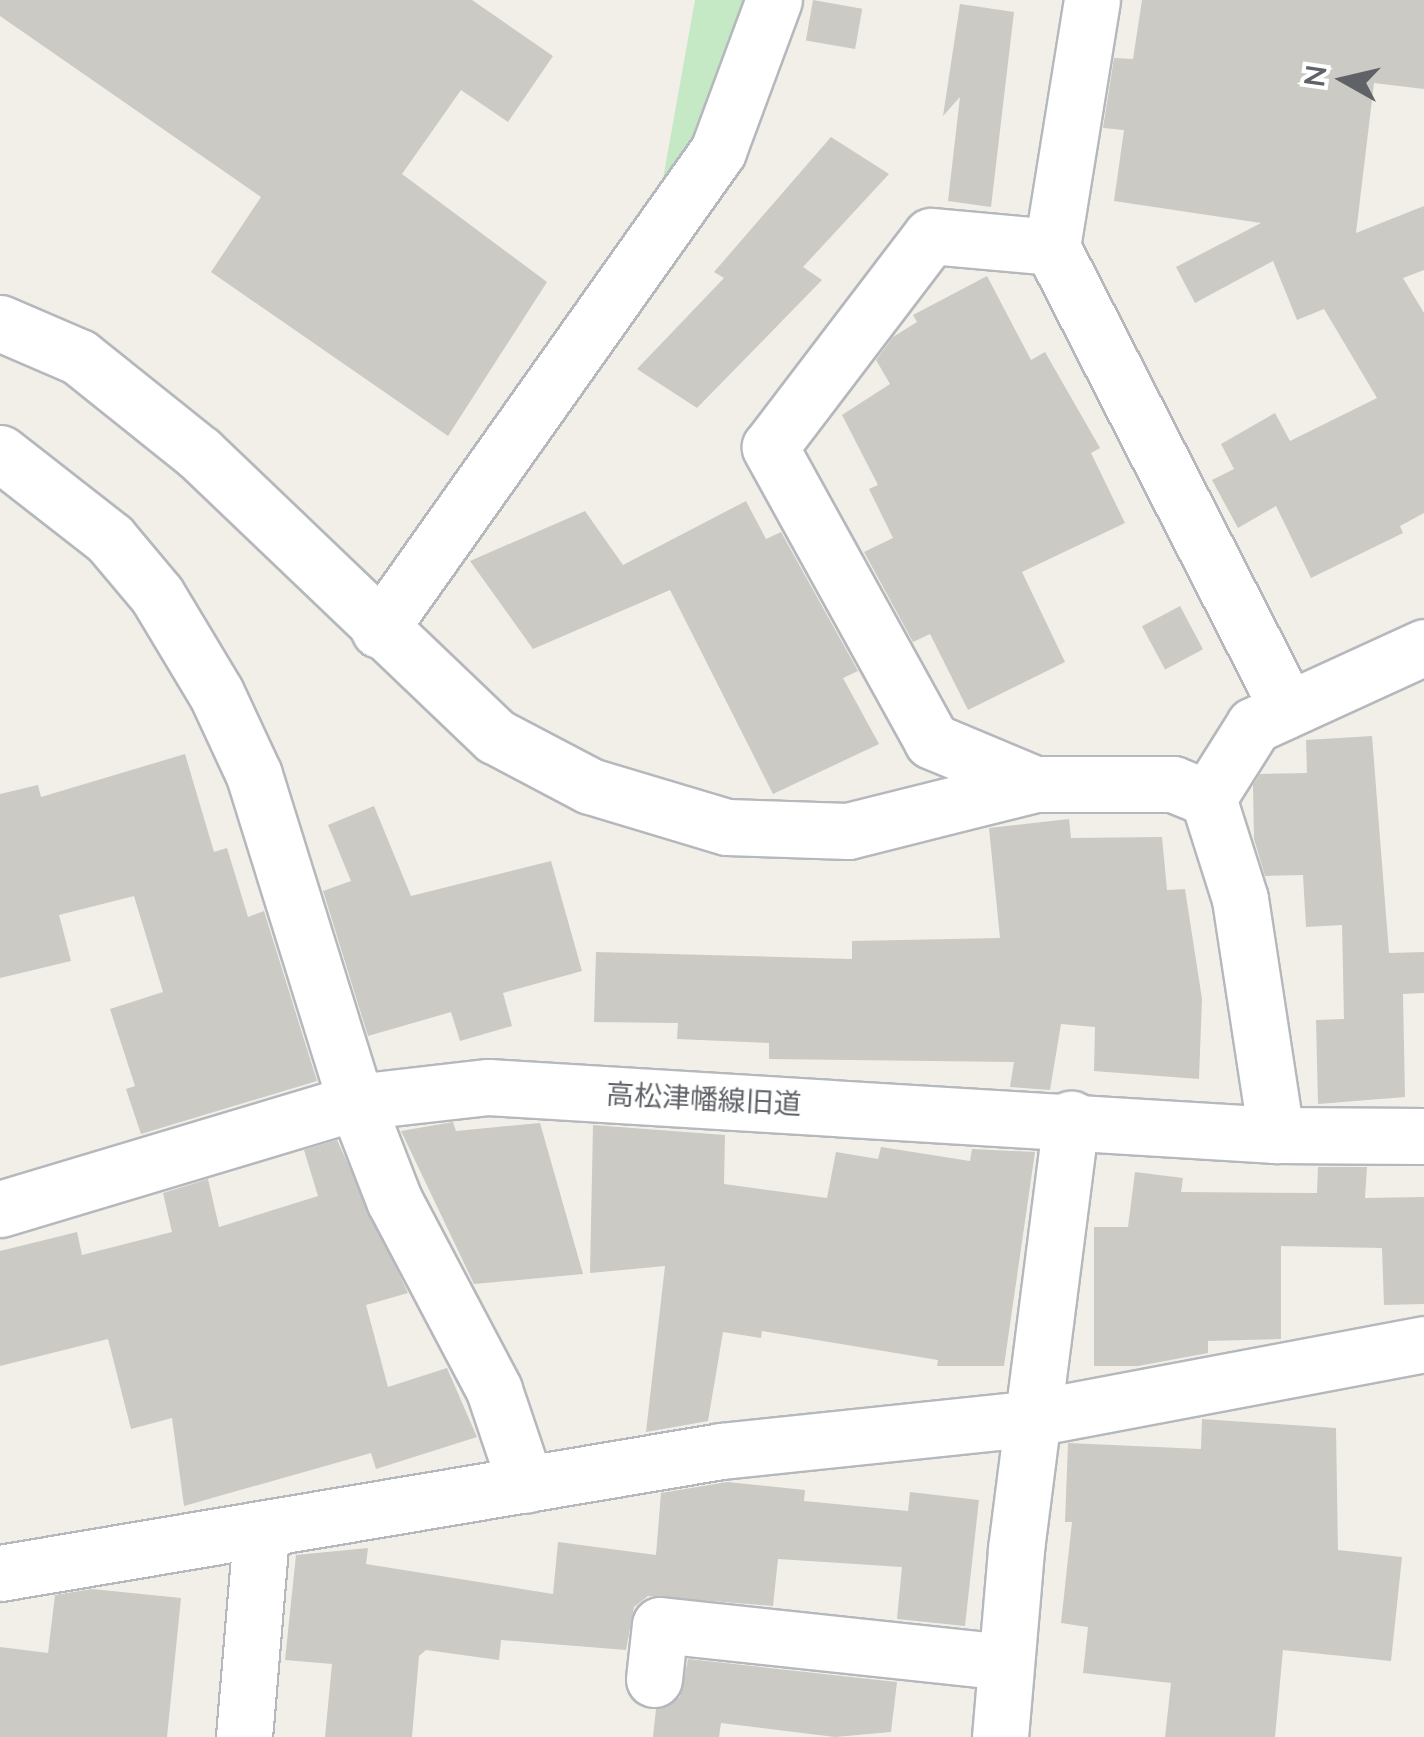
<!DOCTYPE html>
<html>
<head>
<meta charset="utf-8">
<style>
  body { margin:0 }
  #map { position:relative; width:1424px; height:1737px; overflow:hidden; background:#f1efe8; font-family:Lato,"Noto Sans JP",sans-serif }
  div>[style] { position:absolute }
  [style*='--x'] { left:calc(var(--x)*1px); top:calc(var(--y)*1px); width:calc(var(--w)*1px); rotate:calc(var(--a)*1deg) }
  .green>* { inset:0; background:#c5e8c5 }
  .building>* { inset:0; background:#cccac5; transform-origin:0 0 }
  .roads { filter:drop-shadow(2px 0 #b5b8bc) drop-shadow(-2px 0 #b5b8bc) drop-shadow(0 2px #b5b8bc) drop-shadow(0 -2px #b5b8bc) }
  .minor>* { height:55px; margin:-27.5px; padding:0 27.5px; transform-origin:27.5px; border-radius:27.5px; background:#fff }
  span { translate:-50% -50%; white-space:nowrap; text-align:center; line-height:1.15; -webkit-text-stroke:8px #fff; paint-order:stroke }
  .street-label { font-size:28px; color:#5f6368 }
  .north { position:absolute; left:1294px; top:30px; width:100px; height:100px; -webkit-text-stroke:8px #fff; paint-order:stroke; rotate:278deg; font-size:28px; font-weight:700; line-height:40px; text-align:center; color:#5f6368 }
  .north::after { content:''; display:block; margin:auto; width:35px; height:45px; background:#5f6368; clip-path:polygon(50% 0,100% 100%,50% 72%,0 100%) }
</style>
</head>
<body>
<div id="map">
  <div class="green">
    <i style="clip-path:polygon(695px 0,755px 0,702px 135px,663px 179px)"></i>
  </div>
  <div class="building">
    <i style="clip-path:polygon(0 0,472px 0,553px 56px,508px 122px,461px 90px,402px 174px,547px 282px,448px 436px,211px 272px,261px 197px,0 16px)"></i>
    <i style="left:813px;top:0;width:50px;height:41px;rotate:10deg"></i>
    <i style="clip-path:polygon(1142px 0,1424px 0,1424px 89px,1374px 83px,1356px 233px,1424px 206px,1424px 270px,1403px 278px,1424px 313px,1424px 513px,1400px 526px,1403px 533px,1311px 578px,1276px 506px,1238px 528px,1212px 480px,1234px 469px,1221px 444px,1275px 413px,1290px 441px,1377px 398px,1324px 309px,1297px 320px,1273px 261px,1195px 303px,1176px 267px,1261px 223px,1114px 201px,1124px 130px,1103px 128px,1114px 58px,1133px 59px)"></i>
    <i style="clip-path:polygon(960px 4px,1014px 12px,991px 207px,948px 201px,960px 97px,943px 116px)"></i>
    <i style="clip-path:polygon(831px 137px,889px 174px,803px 267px,822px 280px,697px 408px,637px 369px,724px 278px,714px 272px)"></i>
    <i style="clip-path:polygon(987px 276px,1031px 360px,1045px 352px,1100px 448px,1091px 453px,1125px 523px,1022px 572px,1065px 662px,968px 710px,930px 634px,913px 642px,864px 552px,893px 538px,869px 489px,878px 485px,842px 415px,890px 384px,876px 360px,893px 337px,917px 322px,913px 315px)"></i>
    <i style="clip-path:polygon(746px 501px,766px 539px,781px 532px,858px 671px,843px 678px,879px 744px,773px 794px,670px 590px,533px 649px,470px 561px,585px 511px,623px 565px)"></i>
    <i style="left:1180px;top:606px;width:49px;height:43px;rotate:62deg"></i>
    <i style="clip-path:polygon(1372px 736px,1389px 953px,1424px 952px,1424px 993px,1403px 994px,1405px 1097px,1318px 1104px,1316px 1020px,1344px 1019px,1342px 925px,1306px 927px,1303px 875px,1265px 876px,1254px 839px,1253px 785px,1260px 774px,1307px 773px,1306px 740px)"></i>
    <i style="clip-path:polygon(185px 754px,214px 852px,227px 848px,248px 917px,264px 911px,317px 1081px,141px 1134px,126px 1089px,135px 1086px,110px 1009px,163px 992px,134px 896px,59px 915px,71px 961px,0 978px,0 794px,38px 785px,41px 797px)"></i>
    <i style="clip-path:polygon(374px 806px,411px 896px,551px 861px,582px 971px,503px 993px,512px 1026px,460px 1041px,451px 1012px,368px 1036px,323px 891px,351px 881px,328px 825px)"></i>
    <i style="clip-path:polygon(1069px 819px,1071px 838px,1162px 837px,1167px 890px,1185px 889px,1202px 999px,1199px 1079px,1094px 1071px,1095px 1027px,1061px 1024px,1050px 1090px,1010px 1087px,1014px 1062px,769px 1059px,769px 1043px,677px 1039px,678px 1023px,594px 1022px,596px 952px,852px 959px,852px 941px,1000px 938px,989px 828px)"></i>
    <i style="clip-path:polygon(453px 1122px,456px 1131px,540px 1123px,583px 1274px,474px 1284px,401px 1131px)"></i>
    <i style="clip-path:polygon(593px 1125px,725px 1135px,724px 1184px,827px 1198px,836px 1152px,878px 1159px,881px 1147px,970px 1161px,972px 1149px,1035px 1152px,1004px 1366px,937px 1366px,938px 1360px,762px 1331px,761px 1338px,723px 1332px,708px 1421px,646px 1432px,665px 1266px,590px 1273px)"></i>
    <i style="clip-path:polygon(337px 1140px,408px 1293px,366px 1305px,388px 1387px,447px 1368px,477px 1437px,376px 1469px,371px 1453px,184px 1506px,172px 1418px,131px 1429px,108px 1339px,0 1366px,0 1251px,77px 1232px,82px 1255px,172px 1232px,163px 1193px,208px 1179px,219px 1227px,318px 1196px,304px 1150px)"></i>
    <i style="clip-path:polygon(1318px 1167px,1367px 1167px,1365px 1198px,1424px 1197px,1424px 1304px,1384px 1305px,1382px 1248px,1281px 1246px,1281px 1339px,1208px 1341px,1208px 1353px,1138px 1366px,1094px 1366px,1094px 1227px,1128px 1227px,1135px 1172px,1183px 1178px,1181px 1192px,1317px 1193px)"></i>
    <i style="clip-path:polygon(1202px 1419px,1336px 1428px,1338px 1550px,1402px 1557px,1391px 1661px,1283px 1650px,1275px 1737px,1165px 1737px,1171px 1683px,1083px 1673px,1088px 1627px,1061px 1623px,1072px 1522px,1065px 1522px,1068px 1443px,1201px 1449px)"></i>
    <i style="clip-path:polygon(727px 1482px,805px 1490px,804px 1501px,908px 1511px,910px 1492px,979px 1500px,965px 1626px,897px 1619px,902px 1567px,778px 1559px,773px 1606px,648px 1596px,634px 1607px,626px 1650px,501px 1640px,499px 1660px,426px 1650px,419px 1656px,412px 1737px,325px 1737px,332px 1664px,285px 1660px,296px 1555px,368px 1548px,366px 1564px,553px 1594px,558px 1542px,656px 1555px,661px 1493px)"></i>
    <i style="clip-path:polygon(92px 1589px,181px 1598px,167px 1737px,0 1737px,0 1647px,48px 1653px,55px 1595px)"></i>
    <i style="clip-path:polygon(688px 1659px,897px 1682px,891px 1732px,835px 1737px,721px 1723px,719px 1737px,653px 1737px,656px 1709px,680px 1697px)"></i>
  </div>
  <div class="roads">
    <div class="minor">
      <i style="--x:1052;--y:247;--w:519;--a:62.94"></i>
      <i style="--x:0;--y:323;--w:86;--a:23.3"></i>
      <i style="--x:79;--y:357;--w:154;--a:38.7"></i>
      <i style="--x:199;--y:453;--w:410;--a:43.7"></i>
      <i style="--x:495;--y:736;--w:107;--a:27.8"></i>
      <i style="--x:590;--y:786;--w:143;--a:16.7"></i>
      <i style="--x:727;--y:827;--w:121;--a:1.9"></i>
      <i style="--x:848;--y:831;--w:193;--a:-14.1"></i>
      <i style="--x:1035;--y:784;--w:138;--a:0"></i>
      <i style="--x:1173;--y:784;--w:38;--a:22"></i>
      <i style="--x:1208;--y:798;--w:106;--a:72.4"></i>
      <i style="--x:1240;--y:899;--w:239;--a:81.3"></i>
      <i style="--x:0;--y:453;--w:140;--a:38"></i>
      <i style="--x:110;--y:539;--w:73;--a:50"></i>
      <i style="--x:157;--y:595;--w:114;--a:59"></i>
      <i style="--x:216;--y:693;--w:90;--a:65.1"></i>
      <i style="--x:254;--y:775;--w:343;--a:72.7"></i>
      <i style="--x:356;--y:1102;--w:105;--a:68.8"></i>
      <i style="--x:394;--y:1200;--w:215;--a:62.2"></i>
      <i style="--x:494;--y:1390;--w:100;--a:71.4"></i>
      <i style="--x:379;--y:630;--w:587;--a:-54.71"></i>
      <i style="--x:718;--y:151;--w:161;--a:-69.7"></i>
      <i style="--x:1035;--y:784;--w:112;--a:-157.3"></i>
      <i style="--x:932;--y:741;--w:336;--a:-118.9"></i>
      <i style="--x:770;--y:447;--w:265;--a:-52.7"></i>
      <i style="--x:931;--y:236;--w:121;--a:5.2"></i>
      <i style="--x:1052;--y:247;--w:250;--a:-80.8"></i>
      <i style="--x:1208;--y:798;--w:86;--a:-57.8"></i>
      <i style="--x:1254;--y:725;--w:187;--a:-24.6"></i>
      <i style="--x:0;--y:1209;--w:372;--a:-16.7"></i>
      <i style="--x:356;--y:1102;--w:133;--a:-6.5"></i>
      <i style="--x:488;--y:1087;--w:789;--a:3.49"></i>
      <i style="--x:1276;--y:1135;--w:148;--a:0.4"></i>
      <i style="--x:0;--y:1573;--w:731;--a:-9.6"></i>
      <i style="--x:721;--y:1451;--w:314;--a:-6"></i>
      <i style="--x:1033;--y:1418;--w:398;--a:-10.7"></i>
      <i style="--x:654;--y:1679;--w:54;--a:-83.7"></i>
      <i style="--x:660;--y:1625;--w:348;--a:6.1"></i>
      <i style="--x:244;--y:1737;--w:205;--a:-85.2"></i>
      <i style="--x:1000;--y:1737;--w:189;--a:-85.1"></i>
      <i style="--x:1016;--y:1549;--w:434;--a:-82.7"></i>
    </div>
  </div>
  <div class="street-label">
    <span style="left:704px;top:1098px;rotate:3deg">高松津幡線旧道</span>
  </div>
  <div class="north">N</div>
</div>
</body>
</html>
